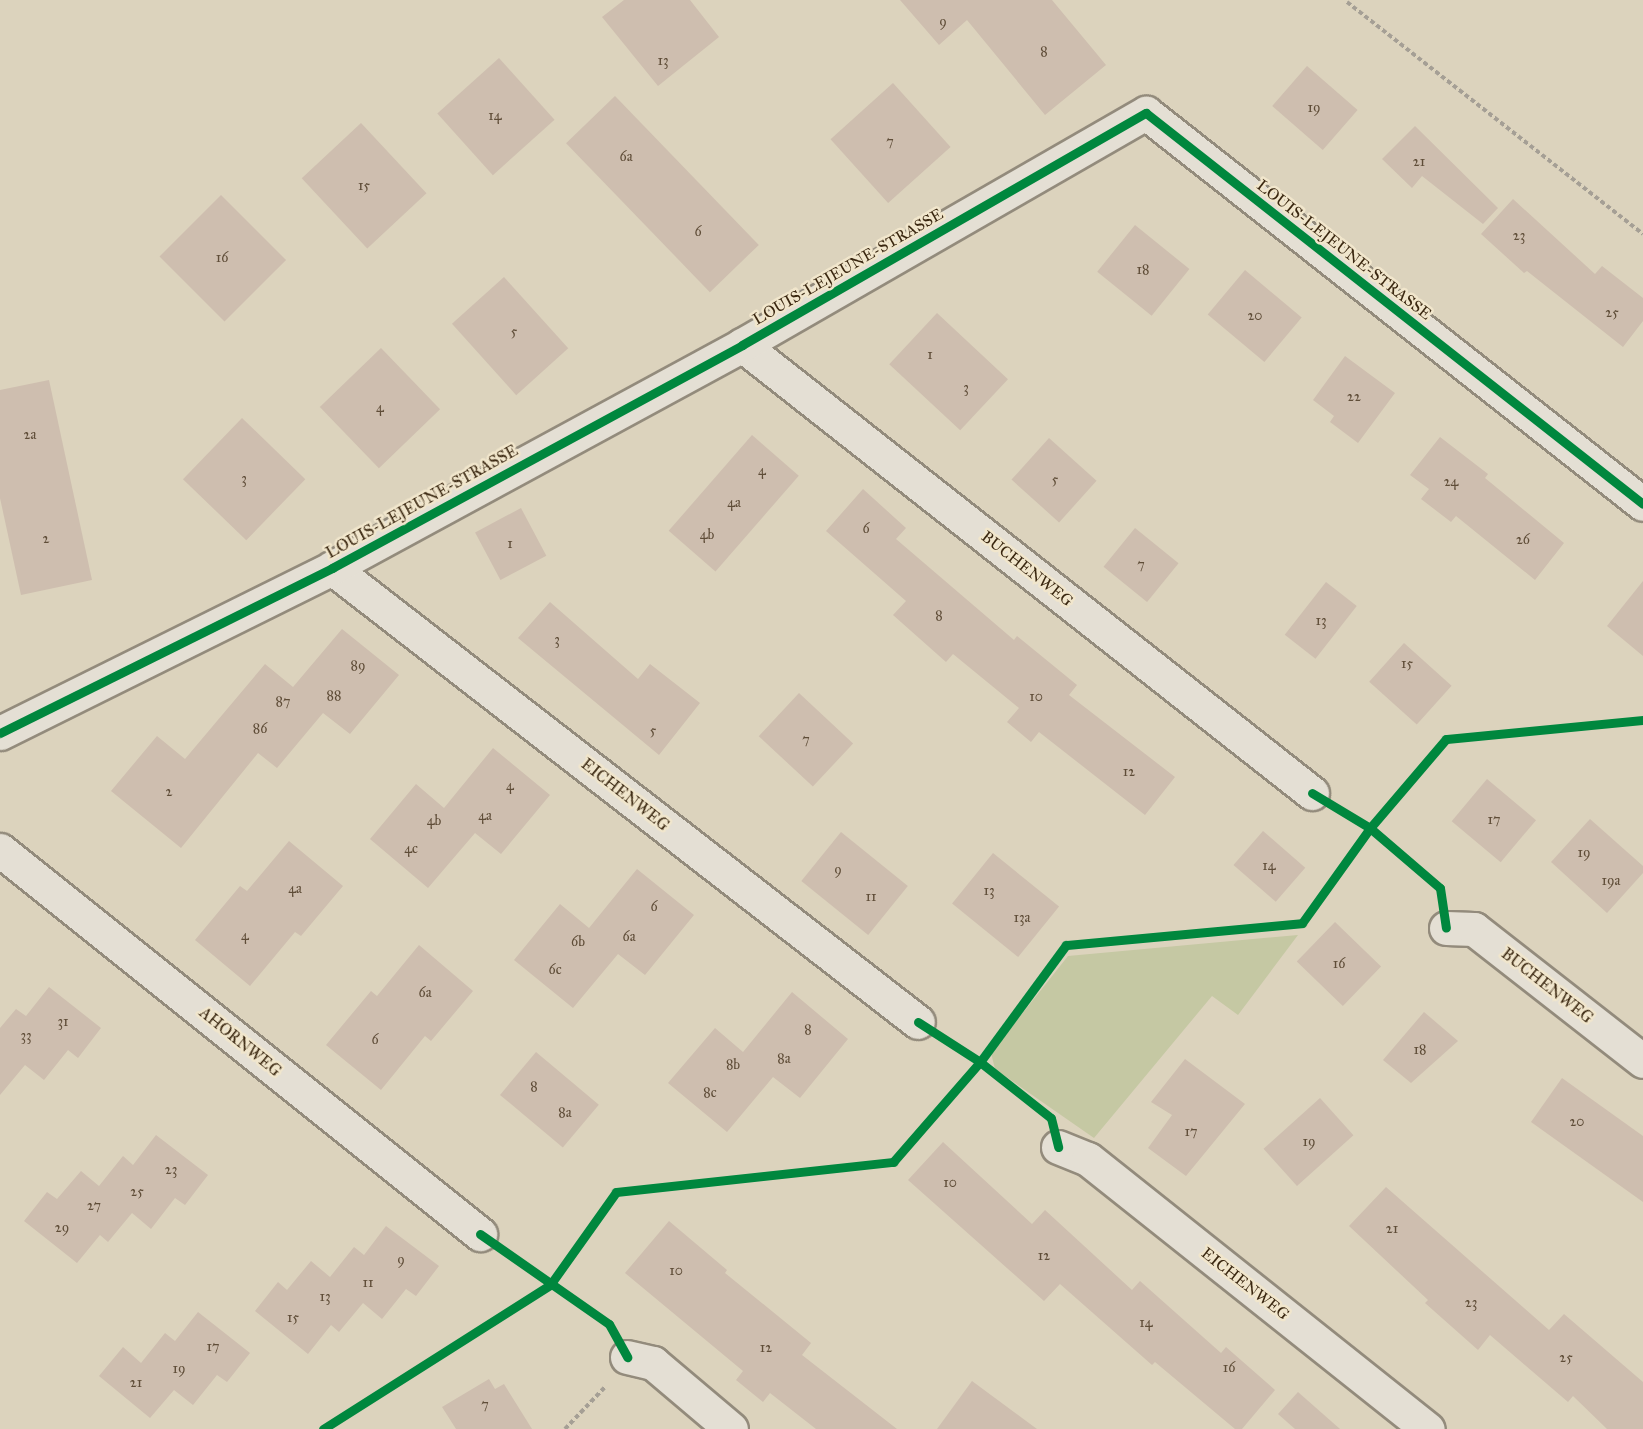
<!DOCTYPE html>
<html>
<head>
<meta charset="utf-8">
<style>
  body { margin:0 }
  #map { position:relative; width:1643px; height:1429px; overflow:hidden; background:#dcd3bd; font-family:"IM FELL Great Primer",serif }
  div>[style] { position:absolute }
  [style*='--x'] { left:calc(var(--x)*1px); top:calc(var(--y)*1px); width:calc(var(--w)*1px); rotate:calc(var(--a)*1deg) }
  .green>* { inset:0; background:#c5c8a3 }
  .building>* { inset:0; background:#cebeaf; transform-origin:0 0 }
  .path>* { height:4px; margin-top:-2px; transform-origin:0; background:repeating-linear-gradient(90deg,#a59f95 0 4.5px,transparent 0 7.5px) }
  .roads { filter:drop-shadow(2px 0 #938b7c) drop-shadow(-2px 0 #938b7c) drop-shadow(0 2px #938b7c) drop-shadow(0 -2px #938b7c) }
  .minor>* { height:33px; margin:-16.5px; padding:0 16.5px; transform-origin:16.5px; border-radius:16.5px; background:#e4dfd4 }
  .cycleway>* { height:9px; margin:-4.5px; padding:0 4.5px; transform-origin:4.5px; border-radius:4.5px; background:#00873e }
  span { translate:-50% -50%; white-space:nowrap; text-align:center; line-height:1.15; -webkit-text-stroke:5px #f1e6cc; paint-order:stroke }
  .number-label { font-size:14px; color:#5f4d38 }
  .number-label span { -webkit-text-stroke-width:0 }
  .street-label { font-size:16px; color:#3a2710 }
</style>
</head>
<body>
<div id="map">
  <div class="green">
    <i style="clip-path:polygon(1298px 935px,1238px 1015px,1212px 996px,1094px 1138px,995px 1069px,991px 1053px,1068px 956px)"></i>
  </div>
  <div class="building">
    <i style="clip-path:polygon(624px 0,690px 0,719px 37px,658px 86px,602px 17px)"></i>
    <i style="clip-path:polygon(900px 0,1052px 0,1106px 65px,1045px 115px,967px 20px,939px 45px)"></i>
    <i style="left:499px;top:58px;width:83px;height:83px;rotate:48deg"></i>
    <i style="left:1307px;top:66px;width:67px;height:53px;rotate:41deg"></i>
    <i style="left:893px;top:83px;width:86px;height:84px;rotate:48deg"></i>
    <i style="left:615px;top:96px;width:207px;height:68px;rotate:46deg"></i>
    <i style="left:361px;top:123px;width:96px;height:81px;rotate:47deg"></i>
    <i style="clip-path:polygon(1415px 126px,1498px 208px,1483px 224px,1422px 176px,1412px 188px,1382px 159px)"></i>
    <i style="left:221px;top:195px;width:92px;height:87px;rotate:45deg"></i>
    <i style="clip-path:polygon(1513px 199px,1595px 274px,1602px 266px,1643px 298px,1643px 321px,1623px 347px,1527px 271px,1524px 273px,1481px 234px)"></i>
    <i style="left:1135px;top:225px;width:70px;height:60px;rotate:39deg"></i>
    <i style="left:1245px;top:270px;width:74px;height:58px;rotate:40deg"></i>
    <i style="left:504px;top:277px;width:96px;height:70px;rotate:48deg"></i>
    <i style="left:937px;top:313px;width:97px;height:70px;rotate:43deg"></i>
    <i style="left:381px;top:348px;width:85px;height:85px;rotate:46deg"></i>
    <i style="clip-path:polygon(1345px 356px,1395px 393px,1358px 443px,1330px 422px,1334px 416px,1313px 400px)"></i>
    <i style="clip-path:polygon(49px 380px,92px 580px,21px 595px,0 498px,0 390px)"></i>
    <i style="left:242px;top:418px;width:88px;height:85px;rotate:44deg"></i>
    <i style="left:752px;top:435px;width:62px;height:127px;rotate:41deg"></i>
    <i style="clip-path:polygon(1440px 437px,1488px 474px,1485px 478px,1564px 543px,1535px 580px,1456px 516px,1451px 522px,1421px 499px,1429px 489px,1410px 475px)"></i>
    <i style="left:1049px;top:438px;width:64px;height:56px;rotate:42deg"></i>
    <i style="clip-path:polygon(863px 489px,906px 528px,896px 539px,1014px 640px,1017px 636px,1077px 685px,1069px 695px,1175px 777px,1145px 815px,1039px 732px,1031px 742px,1007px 722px,1019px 708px,953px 654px,946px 662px,893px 615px,906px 601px,826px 531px)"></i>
    <i style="left:521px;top:508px;width:54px;height:52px;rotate:62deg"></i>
    <i style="left:1135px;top:528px;width:56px;height:50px;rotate:39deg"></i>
    <i style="clip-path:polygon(1643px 581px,1643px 656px,1607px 626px)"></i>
    <i style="left:1326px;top:582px;width:39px;height:67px;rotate:38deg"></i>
    <i style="clip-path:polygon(550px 602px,638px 679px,650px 664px,700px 703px,659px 755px,518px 638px)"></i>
    <i style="clip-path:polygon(342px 629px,399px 675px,350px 734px,323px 713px,277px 768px,258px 753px,181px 848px,111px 791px,157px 736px,185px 759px,265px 664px,293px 687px)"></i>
    <i style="left:1404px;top:643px;width:64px;height:52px;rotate:42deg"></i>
    <i style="left:799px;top:693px;width:74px;height:59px;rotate:43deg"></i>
    <i style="clip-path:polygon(493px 748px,550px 795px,501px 854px,475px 833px,428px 888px,370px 839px,416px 784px,444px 808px)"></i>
    <i style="left:1487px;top:779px;width:64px;height:55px;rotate:40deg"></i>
    <i style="clip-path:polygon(1590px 819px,1643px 866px,1643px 873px,1607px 913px,1551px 862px)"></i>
    <i style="left:1263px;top:831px;width:56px;height:45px;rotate:41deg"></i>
    <i style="left:841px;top:832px;width:86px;height:63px;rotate:39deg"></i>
    <i style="clip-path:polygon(289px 841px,343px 886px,301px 936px,295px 932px,250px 986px,195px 940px,240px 886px,247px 891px)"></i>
    <i style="left:993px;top:853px;width:85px;height:65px;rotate:39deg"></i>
    <i style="clip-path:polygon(637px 869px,694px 915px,645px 975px,618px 954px,573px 1008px,514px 960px,560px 904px,589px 928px)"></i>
    <i style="left:1335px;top:922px;width:64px;height:55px;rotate:44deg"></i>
    <i style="clip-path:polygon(419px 945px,473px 991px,431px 1041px,425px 1036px,381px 1090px,326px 1045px,371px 991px,377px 996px)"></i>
    <i style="clip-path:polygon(49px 987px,101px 1028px,78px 1058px,68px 1050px,44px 1080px,25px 1065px,0 1095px,0 1028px,16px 1009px,26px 1016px)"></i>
    <i style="clip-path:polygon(792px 992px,848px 1039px,800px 1098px,773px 1077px,727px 1132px,668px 1083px,715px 1028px,743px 1052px)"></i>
    <i style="clip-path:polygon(1424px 1012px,1458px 1041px,1411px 1083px,1383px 1060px)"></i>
    <i style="left:536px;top:1052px;width:82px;height:56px;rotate:40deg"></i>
    <i style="clip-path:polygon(1185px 1059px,1245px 1104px,1186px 1176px,1148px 1148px,1172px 1115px,1151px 1102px)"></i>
    <i style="clip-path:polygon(1562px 1078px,1643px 1136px,1643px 1202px,1531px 1122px)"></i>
    <i style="left:1320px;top:1098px;width:50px;height:76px;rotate:48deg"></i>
    <i style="clip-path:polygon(156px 1135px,208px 1175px,185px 1205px,175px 1198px,151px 1229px,132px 1213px,108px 1242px,100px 1235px,77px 1263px,24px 1221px,47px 1192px,57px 1199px,81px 1171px,99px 1186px,123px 1156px,133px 1165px)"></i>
    <i style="clip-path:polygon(943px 1142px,1032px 1224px,1045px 1210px,1132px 1290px,1140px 1281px,1221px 1353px,1226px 1347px,1275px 1390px,1242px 1429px,1235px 1429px,1155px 1362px,1152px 1365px,1060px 1284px,1044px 1301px,908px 1180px)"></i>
    <i style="clip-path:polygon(1386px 1187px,1549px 1330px,1564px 1314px,1643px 1382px,1643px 1429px,1607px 1429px,1573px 1396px,1568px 1402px,1490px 1335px,1478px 1350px,1425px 1303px,1428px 1300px,1349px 1226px)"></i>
    <i style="clip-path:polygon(669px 1221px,727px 1270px,725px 1273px,811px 1343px,802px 1355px,897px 1429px,816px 1429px,770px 1393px,763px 1402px,736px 1380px,743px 1371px,625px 1273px)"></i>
    <i style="clip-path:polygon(386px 1226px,439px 1266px,416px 1296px,406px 1289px,382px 1319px,363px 1303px,339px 1332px,331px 1325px,308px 1354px,255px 1311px,278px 1282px,287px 1290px,311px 1261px,330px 1277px,354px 1247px,364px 1255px)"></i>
    <i style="clip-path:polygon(198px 1312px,250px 1353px,227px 1382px,217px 1375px,193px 1405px,174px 1390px,150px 1418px,99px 1376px,123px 1347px,141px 1363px,165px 1333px,175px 1341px)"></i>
    <i style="clip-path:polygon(489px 1379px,495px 1389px,504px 1384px,532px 1429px,456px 1429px,442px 1407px)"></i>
    <i style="clip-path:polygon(972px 1381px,1037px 1429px,937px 1429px)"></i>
    <i style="clip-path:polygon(1298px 1392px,1340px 1429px,1295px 1429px,1278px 1414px)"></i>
  </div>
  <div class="path">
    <i style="--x:1347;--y:2;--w:376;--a:38.1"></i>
    <i style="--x:565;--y:1429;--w:58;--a:-46.4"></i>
  </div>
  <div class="roads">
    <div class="minor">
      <i style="--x:742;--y:345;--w:725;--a:38.17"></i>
      <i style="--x:332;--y:568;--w:741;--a:37.77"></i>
      <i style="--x:0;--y:733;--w:371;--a:-26.4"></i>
      <i style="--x:332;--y:568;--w:467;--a:-28.5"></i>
      <i style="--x:742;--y:345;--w:466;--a:-29.9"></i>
      <i style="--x:1146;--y:113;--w:632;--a:38.19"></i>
      <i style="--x:0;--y:850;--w:615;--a:38.66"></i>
      <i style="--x:1446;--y:928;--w:28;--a:2"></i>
      <i style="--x:1474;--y:929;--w:214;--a:38"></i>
      <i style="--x:1058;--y:1147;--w:32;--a:22"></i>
      <i style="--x:1088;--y:1159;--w:434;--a:38.5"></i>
      <i style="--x:627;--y:1357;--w:27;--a:13"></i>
      <i style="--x:653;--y:1363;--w:102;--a:40.2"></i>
    </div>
  </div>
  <div class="cycleway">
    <i style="--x:0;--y:733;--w:371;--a:-26.4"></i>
    <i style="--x:332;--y:568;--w:467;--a:-28.5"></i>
    <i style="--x:742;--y:345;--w:466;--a:-29.9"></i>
    <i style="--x:1146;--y:113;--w:632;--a:38.19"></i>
    <i style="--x:1312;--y:793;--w:68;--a:31.1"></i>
    <i style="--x:1370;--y:828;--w:92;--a:40.6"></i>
    <i style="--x:1440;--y:888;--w:40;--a:81.5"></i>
    <i style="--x:918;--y:1022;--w:74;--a:32.8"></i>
    <i style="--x:980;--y:1062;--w:90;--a:38.3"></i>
    <i style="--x:1051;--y:1118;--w:30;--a:76"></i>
    <i style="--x:480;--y:1234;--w:157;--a:34.9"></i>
    <i style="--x:609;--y:1324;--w:38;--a:61"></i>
    <i style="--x:323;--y:1429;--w:269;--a:-32.4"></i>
    <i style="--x:550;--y:1285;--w:114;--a:-54.6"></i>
    <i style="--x:616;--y:1192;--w:279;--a:-6.2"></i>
    <i style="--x:893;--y:1162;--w:133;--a:-49"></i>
    <i style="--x:980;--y:1062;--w:145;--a:-53.7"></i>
    <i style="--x:1066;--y:945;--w:237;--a:-5.3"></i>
    <i style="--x:1302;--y:923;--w:117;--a:-54.4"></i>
    <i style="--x:1370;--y:828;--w:117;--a:-49.5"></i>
    <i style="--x:1446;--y:739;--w:198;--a:-5.5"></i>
  </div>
  <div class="number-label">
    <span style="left:943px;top:22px">9</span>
    <span style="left:1044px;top:52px">8</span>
    <span style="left:663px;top:61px">13</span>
    <span style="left:1314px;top:108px">19</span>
    <span style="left:495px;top:116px">14</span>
    <span style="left:890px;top:142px">7</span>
    <span style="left:626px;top:157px">6a</span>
    <span style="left:1419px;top:162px">21</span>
    <span style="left:364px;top:186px">15</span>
    <span style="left:698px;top:232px">6</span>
    <span style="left:1519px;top:236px">23</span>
    <span style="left:222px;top:258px">16</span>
    <span style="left:1143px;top:270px">18</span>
    <span style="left:1612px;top:313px">25</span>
    <span style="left:1255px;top:316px">20</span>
    <span style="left:514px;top:332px">5</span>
    <span style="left:930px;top:355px">1</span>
    <span style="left:966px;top:388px">3</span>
    <span style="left:1354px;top:397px">22</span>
    <span style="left:380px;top:408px">4</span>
    <span style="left:30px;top:435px">2a</span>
    <span style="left:762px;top:471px">4</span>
    <span style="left:244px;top:479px">3</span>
    <span style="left:1055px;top:480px">5</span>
    <span style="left:1451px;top:482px">24</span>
    <span style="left:734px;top:503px">4a</span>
    <span style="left:866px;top:529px">6</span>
    <span style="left:707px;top:535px">4b</span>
    <span style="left:46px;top:539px">2</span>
    <span style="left:1523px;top:540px">26</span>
    <span style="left:510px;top:544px">1</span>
    <span style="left:1141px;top:565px">7</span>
    <span style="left:939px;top:616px">8</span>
    <span style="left:1321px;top:621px">13</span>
    <span style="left:557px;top:640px">3</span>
    <span style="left:1407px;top:664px">15</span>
    <span style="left:358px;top:666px">89</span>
    <span style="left:334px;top:696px">88</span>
    <span style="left:1036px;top:697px">10</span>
    <span style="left:283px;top:702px">87</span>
    <span style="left:260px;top:729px">86</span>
    <span style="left:653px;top:731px">5</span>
    <span style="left:806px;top:740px">7</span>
    <span style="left:1129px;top:772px">12</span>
    <span style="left:510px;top:786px">4</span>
    <span style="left:169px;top:792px">2</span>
    <span style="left:485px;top:816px">4a</span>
    <span style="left:1494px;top:820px">17</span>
    <span style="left:434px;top:821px">4b</span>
    <span style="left:411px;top:849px">4c</span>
    <span style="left:1584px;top:853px">19</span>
    <span style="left:1269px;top:866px">14</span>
    <span style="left:838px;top:870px">9</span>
    <span style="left:1611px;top:881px">19a</span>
    <span style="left:295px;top:889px">4a</span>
    <span style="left:989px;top:891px">13</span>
    <span style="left:871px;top:897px">11</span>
    <span style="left:654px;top:907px">6</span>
    <span style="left:1022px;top:918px">13a</span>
    <span style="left:245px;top:936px">4</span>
    <span style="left:629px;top:937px">6a</span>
    <span style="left:578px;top:942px">6b</span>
    <span style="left:1339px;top:964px">16</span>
    <span style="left:555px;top:970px">6c</span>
    <span style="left:425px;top:993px">6a</span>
    <span style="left:63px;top:1022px">31</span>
    <span style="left:808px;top:1030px">8</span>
    <span style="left:26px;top:1036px">33</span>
    <span style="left:375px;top:1040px">6</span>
    <span style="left:1420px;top:1050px">18</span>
    <span style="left:784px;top:1059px">8a</span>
    <span style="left:733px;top:1065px">8b</span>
    <span style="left:534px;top:1087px">8</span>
    <span style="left:710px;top:1093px">8c</span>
    <span style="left:565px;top:1113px">8a</span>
    <span style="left:1577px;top:1122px">20</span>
    <span style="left:1191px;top:1132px">17</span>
    <span style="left:1309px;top:1142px">19</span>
    <span style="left:171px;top:1170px">23</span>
    <span style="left:950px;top:1183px">10</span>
    <span style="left:137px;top:1192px">25</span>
    <span style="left:94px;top:1206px">27</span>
    <span style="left:62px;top:1228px">29</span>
    <span style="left:1392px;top:1229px">21</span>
    <span style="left:1044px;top:1256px">12</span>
    <span style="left:401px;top:1260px">9</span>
    <span style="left:676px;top:1271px">10</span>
    <span style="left:368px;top:1283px">11</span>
    <span style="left:325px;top:1297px">13</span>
    <span style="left:1471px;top:1303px">23</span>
    <span style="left:293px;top:1318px">15</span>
    <span style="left:1146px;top:1323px">14</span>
    <span style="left:213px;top:1347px">17</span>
    <span style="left:766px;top:1348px">12</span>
    <span style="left:1566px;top:1358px">25</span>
    <span style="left:1229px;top:1368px">16</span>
    <span style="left:179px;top:1369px">19</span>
    <span style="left:136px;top:1383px">21</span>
    <span style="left:485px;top:1405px">7</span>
  </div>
  <div class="street-label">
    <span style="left:1344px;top:250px;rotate:38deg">LOUIS-LEJEUNE-STRASSE</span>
    <span style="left:848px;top:267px;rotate:-30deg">LOUIS-LEJEUNE-STRASSE</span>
    <span style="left:422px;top:502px;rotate:-29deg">LOUIS-LEJEUNE-STRASSE</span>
    <span style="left:1027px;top:569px;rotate:38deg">BUCHENWEG</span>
    <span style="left:625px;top:795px;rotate:38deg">EICHENWEG</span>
    <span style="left:1547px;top:986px;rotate:38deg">BUCHENWEG</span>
    <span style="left:240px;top:1042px;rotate:39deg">AHORNWEG</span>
    <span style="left:1245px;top:1284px;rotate:38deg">EICHENWEG</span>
  </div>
</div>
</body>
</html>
